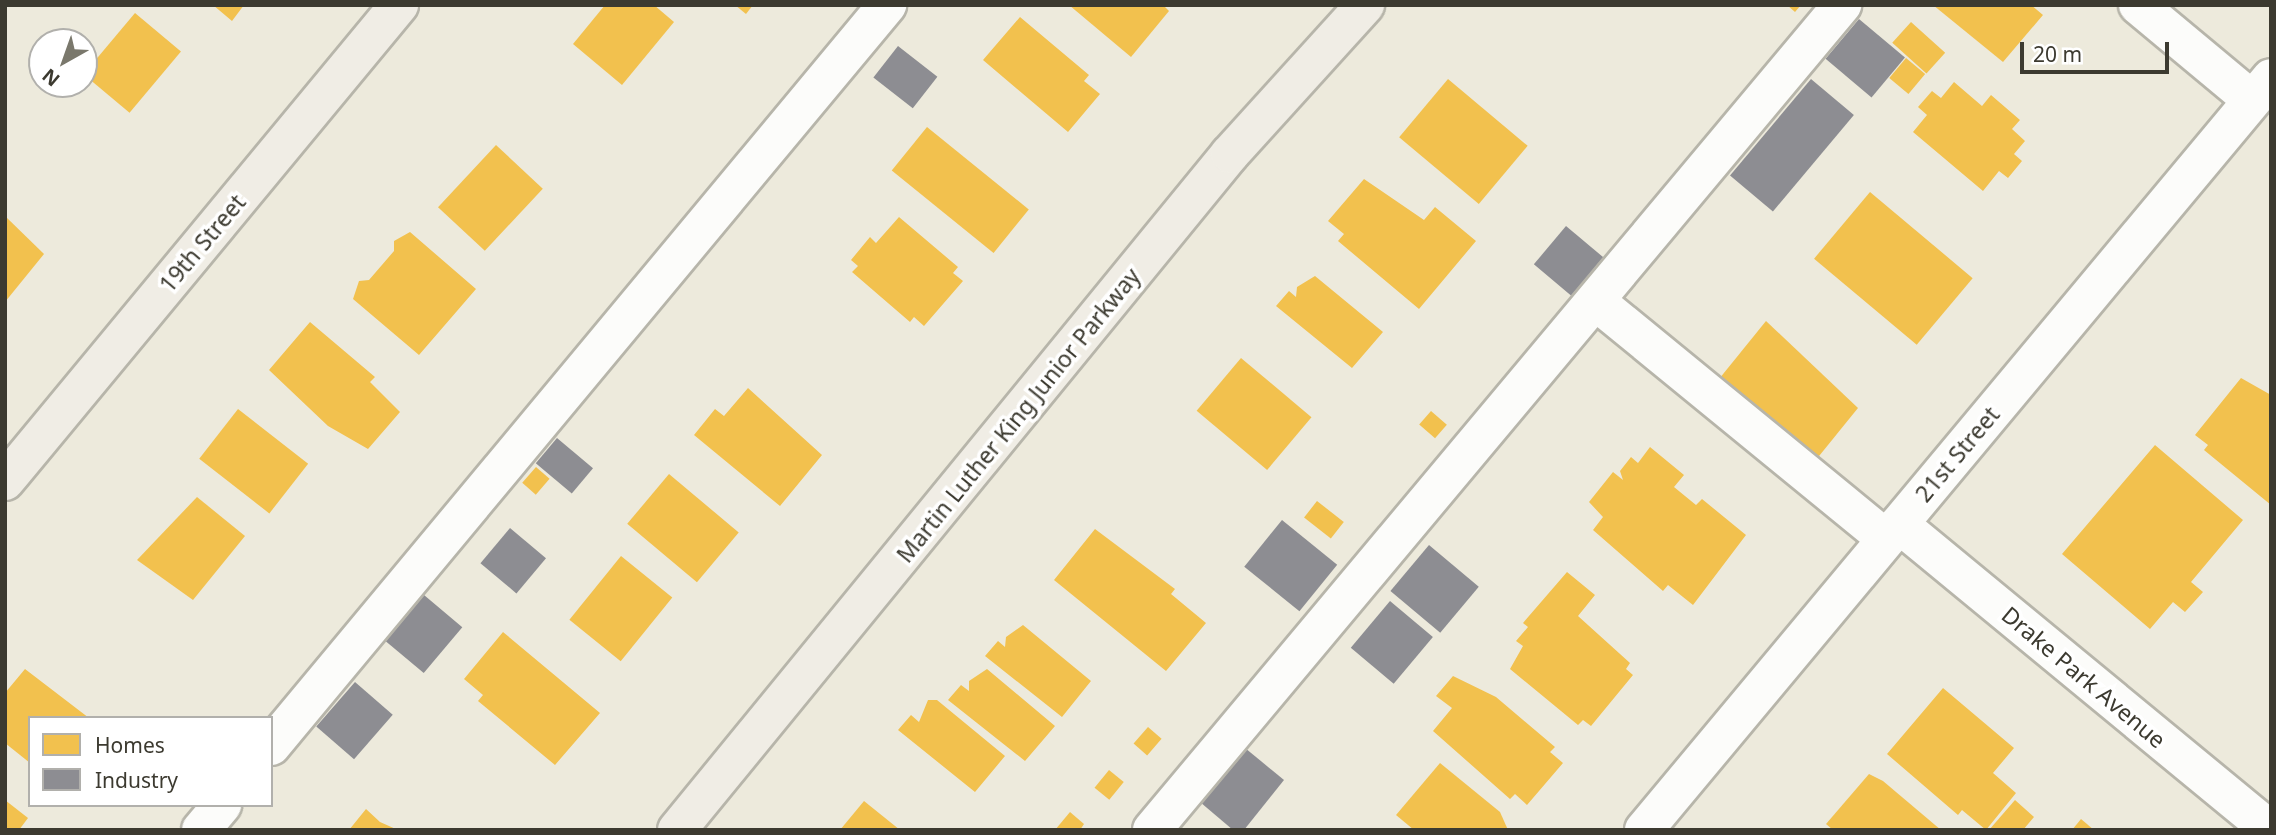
<!DOCTYPE html>
<html>
<head>
<meta charset="utf-8">
<style>
  body { margin:0 }
  #map { position:relative; width:2276px; height:835px; overflow:hidden; background:#edeadc; font-family:"Noto Sans",sans-serif }
  div>[style] { position:absolute }
  [style*='--x'] { left:calc(var(--x)*1px); top:calc(var(--y)*1px); width:calc(var(--w)*1px); rotate:calc(var(--a)*1deg) }
  .homes>* { inset:0; background:#f2c14e; transform-origin:0 0 }
  .industry>* { inset:0; background:#8d8d92; transform-origin:0 0 }
  .roads { filter:drop-shadow(2px 0 #b7b5aa) drop-shadow(-2px 0 #b7b5aa) drop-shadow(0 2px #b7b5aa) drop-shadow(0 -2px #b7b5aa) }
  .minor>* { height:38px; margin:-19px; padding:0 19px; transform-origin:19px; border-radius:19px; background:#fcfcfa }
  .major>* { height:38px; margin:-19px; padding:0 19px; transform-origin:19px; border-radius:19px; background:#f0ede5 }
  span { translate:-50% -50%; white-space:nowrap; text-align:center; line-height:1.15; -webkit-text-stroke:7px #fff; paint-order:stroke }
  .street-label { font-size:23px; color:#3c3a30 }
  .frame { position:absolute; inset:0; border:7px solid #3c3a30; pointer-events:none }
  .legend { position:absolute; left:28px; top:716px; width:245px; height:91px; box-sizing:border-box; background:#fff; border:2px solid #b1b0ac; margin:0; padding:9px 12px; list-style:none; font-size:21px; color:#3c3a30 }
  .legend li { display:flex; align-items:center; gap:14px; height:35px }
  .legend b { width:35px; border:2px solid #b1b0ac }
  .north { position:absolute; left:28px; top:28px; width:70px; height:70px; box-sizing:border-box; background:#fff; border:2px solid #b1b0ac; border-radius:50%; rotate:220deg; font-size:19px; font-weight:700; line-height:28px; text-align:center; color:#3c3a30 }
  .north::after { content:''; display:block; margin:auto; width:24px; height:32px; background:#7a786c; clip-path:polygon(50% 0,100% 100%,50% 72%,0 100%) }
  .scale { position:absolute; left:2020px; top:42px; width:149px; height:32px; box-sizing:border-box; border:4px solid #3c3a30; border-top:0; padding-left:9px; font-size:21px; line-height:24px; white-space:nowrap; color:#3c3a30; -webkit-text-stroke:5px #fff; paint-order:stroke }
</style>
</head>
<body>
<div id="map">
  <div class="homes">
    <i style="clip-path:polygon(213px 5px,244px 5px,232px 21px)"></i>
    <i style="clip-path:polygon(605px 5px,654px 5px,674px 22px,622px 85px,573px 44px)"></i>
    <i style="clip-path:polygon(735px 5px,753px 5px,746px 14px)"></i>
    <i style="clip-path:polygon(1069px 5px,1163px 5px,1169px 11px,1131px 57px)"></i>
    <i style="clip-path:polygon(1787px 5px,1801px 5px,1795px 12px)"></i>
    <i style="clip-path:polygon(1933px 5px,2031px 5px,2043px 15px,2003px 62px)"></i>
    <i style="left:135px;top:13px;width:60px;height:80px;rotate:40deg"></i>
    <i style="clip-path:polygon(1020px 17px,1089px 75px,1084px 81px,1100px 94px,1068px 132px,983px 60px)"></i>
    <i style="left:1911px;top:22px;width:46px;height:28px;rotate:42deg"></i>
    <i style="left:1906px;top:58px;width:25px;height:26px;rotate:40deg"></i>
    <i style="left:1448px;top:79px;width:104px;height:76px;rotate:40deg"></i>
    <i style="clip-path:polygon(1954px 82px,1982px 106px,1991px 95px,2020px 120px,2012px 129px,2025px 141px,2014px 154px,2022px 161px,2008px 178px,1999px 171px,1983px 191px,1913px 132px,1927px 115px,1918px 107px,1932px 91px,1941px 98px)"></i>
    <i style="left:927px;top:127px;width:131px;height:56px;rotate:39deg"></i>
    <i style="left:496px;top:145px;width:64px;height:85px;rotate:43deg"></i>
    <i style="clip-path:polygon(1364px 179px,1424px 220px,1435px 207px,1476px 241px,1419px 309px,1338px 241px,1344px 234px,1328px 221px)"></i>
    <i style="left:1870px;top:192px;width:134px;height:87px;rotate:40deg"></i>
    <i style="clip-path:polygon(5px 216px,44px 254px,5px 302px)"></i>
    <i style="clip-path:polygon(899px 217px,958px 267px,953px 273px,963px 281px,924px 326px,914px 317px,910px 322px,852px 272px,858px 266px,851px 260px,870px 237px,876px 243px)"></i>
    <i style="clip-path:polygon(410px 232px,476px 289px,419px 355px,353px 299px,359px 281px,369px 280px,394px 251px,394px 241px)"></i>
    <i style="clip-path:polygon(1315px 276px,1383px 332px,1352px 368px,1276px 306px,1289px 291px,1296px 297px,1297px 287px)"></i>
    <i style="clip-path:polygon(1766px 321px,1858px 408px,1815px 461px,1715px 384px)"></i>
    <i style="clip-path:polygon(310px 322px,375px 377px,370px 382px,400px 412px,368px 449px,328px 426px,269px 370px)"></i>
    <i style="left:1241px;top:358px;width:92px;height:69px;rotate:40deg"></i>
    <i style="clip-path:polygon(2241px 378px,2271px 395px,2271px 505px,2204px 450px,2208px 445px,2195px 435px)"></i>
    <i style="clip-path:polygon(748px 388px,822px 455px,780px 506px,694px 435px,715px 409px,724px 416px)"></i>
    <i style="left:238px;top:409px;width:89px;height:63px;rotate:38deg"></i>
    <i style="left:1431px;top:411px;width:21px;height:18px;rotate:41deg"></i>
    <i style="clip-path:polygon(2155px 445px,2243px 520px,2191px 582px,2203px 592px,2185px 612px,2173px 602px,2150px 629px,2062px 554px)"></i>
    <i style="clip-path:polygon(1650px 447px,1684px 475px,1674px 487px,1696px 505px,1702px 499px,1746px 535px,1693px 605px,1668px 585px,1663px 591px,1593px 530px,1603px 517px,1589px 502px,1613px 472px,1623px 480px,1620px 471px,1631px 457px,1638px 463px)"></i>
    <i style="left:536px;top:467px;width:18px;height:21px;rotate:41deg"></i>
    <i style="left:669px;top:474px;width:91px;height:65px;rotate:40deg"></i>
    <i style="clip-path:polygon(197px 497px,245px 536px,193px 600px,137px 560px)"></i>
    <i style="left:1317px;top:501px;width:34px;height:21px;rotate:38deg"></i>
    <i style="clip-path:polygon(1095px 529px,1175px 589px,1171px 594px,1206px 623px,1166px 671px,1054px 580px)"></i>
    <i style="left:621px;top:556px;width:66px;height:82px;rotate:39deg"></i>
    <i style="clip-path:polygon(1567px 572px,1595px 595px,1578px 616px,1630px 663px,1626px 669px,1633px 675px,1591px 726px,1583px 720px,1578px 725px,1510px 669px,1523px 646px,1516px 641px,1528px 627px,1523px 623px)"></i>
    <i style="clip-path:polygon(1023px 625px,1091px 681px,1062px 717px,985px 656px,998px 641px,1005px 647px,1006px 637px)"></i>
    <i style="clip-path:polygon(503px 632px,600px 713px,555px 765px,478px 701px,483px 695px,464px 679px)"></i>
    <i style="clip-path:polygon(25px 669px,89px 718px,30px 718px,30px 763px,5px 743px,5px 693px)"></i>
    <i style="clip-path:polygon(987px 669px,1055px 726px,1025px 761px,948px 700px,961px 685px,969px 691px,969px 681px)"></i>
    <i style="clip-path:polygon(1453px 676px,1496px 697px,1555px 747px,1550px 752px,1563px 763px,1527px 805px,1515px 794px,1510px 799px,1433px 731px,1452px 708px,1436px 696px)"></i>
    <i style="clip-path:polygon(1943px 688px,2014px 748px,1993px 773px,2016px 793px,1986px 830px,1962px 810px,1958px 815px,1887px 754px)"></i>
    <i style="clip-path:polygon(928px 700px,937px 700px,1005px 756px,975px 792px,898px 730px,911px 715px,919px 722px)"></i>
    <i style="left:1148px;top:727px;width:18px;height:22px;rotate:41deg"></i>
    <i style="clip-path:polygon(1440px 763px,1500px 812px,1508px 830px,1414px 830px,1396px 815px)"></i>
    <i style="left:1109px;top:770px;width:19px;height:23px;rotate:39deg"></i>
    <i style="clip-path:polygon(1869px 774px,1883px 781px,1941px 830px,1833px 830px,1826px 824px)"></i>
    <i style="clip-path:polygon(5px 800px,28px 818px,19px 830px,5px 830px)"></i>
    <i style="clip-path:polygon(2015px 800px,2034px 817px,2023px 830px,1989px 830px)"></i>
    <i style="clip-path:polygon(864px 801px,900px 830px,840px 830px)"></i>
    <i style="clip-path:polygon(366px 809px,380px 822px,398px 830px,349px 830px)"></i>
    <i style="clip-path:polygon(1070px 812px,1084px 824px,1080px 830px,1055px 830px)"></i>
    <i style="clip-path:polygon(2081px 819px,2094px 830px,2072px 830px)"></i>
  </div>
  <div class="industry">
    <i style="left:1859px;top:19px;width:60px;height:52px;rotate:40deg"></i>
    <i style="left:898px;top:46px;width:50px;height:40px;rotate:38deg"></i>
    <i style="left:1811px;top:79px;width:56px;height:126px;rotate:40deg"></i>
    <i style="left:1566px;top:226px;width:62px;height:50px;rotate:40deg"></i>
    <i style="left:557px;top:438px;width:47px;height:33px;rotate:40deg"></i>
    <i style="left:1282px;top:520px;width:71px;height:60px;rotate:39deg"></i>
    <i style="left:510px;top:528px;width:47px;height:46px;rotate:40deg"></i>
    <i style="left:1429px;top:545px;width:65px;height:60px;rotate:40deg"></i>
    <i style="left:424px;top:595px;width:50px;height:60px;rotate:40deg"></i>
    <i style="left:1390px;top:601px;width:56px;height:61px;rotate:40deg"></i>
    <i style="left:355px;top:682px;width:50px;height:59px;rotate:41deg"></i>
    <i style="clip-path:polygon(1245px 748px,1284px 780px,1244px 830px,1233px 830px,1200px 802px)"></i>
  </div>
  <div class="roads">
    <div class="minor">
      <i style="--x:2138;--y:5;--w:148;--a:39.8"></i>
      <i style="--x:1598;--y:303;--w:372;--a:39.3"></i>
      <i style="--x:1899;--y:524;--w:481;--a:39.5"></i>
      <i style="--x:271;--y:746;--w:964;--a:-50.26"></i>
      <i style="--x:201;--y:830;--w:33;--a:-50"></i>
      <i style="--x:1152;--y:830;--w:1076;--a:-50.09"></i>
      <i style="--x:1644;--y:830;--w:979;--a:-50.18"></i>
    </div>
    <div class="major">
      <i style="--x:5;--y:481;--w:618;--a:-50.38"></i>
      <i style="--x:677;--y:830;--w:873;--a:-50.72"></i>
      <i style="--x:1230;--y:154;--w:201;--a:-47.8"></i>
    </div>
  </div>
  <div class="street-label">
    <span style="left:202px;top:243px;rotate:-50deg">19th Street</span>
    <span style="left:1018px;top:415px;rotate:-51deg">Martin Luther King Junior Parkway</span>
    <span style="left:1957px;top:454px;rotate:-50deg">21st Street</span>
    <span style="left:2084px;top:677px;rotate:40deg">Drake Park Avenue</span>
  </div>
  <div class="frame"></div>
  <ul class="legend">
  <li><b style="height:19px;background:#f2c14e"></b>Homes</li>
  <li><b style="height:19px;background:#8d8d92"></b>Industry</li>
  </ul>
  <div class="north">N</div>
  <div class="scale">20 m</div>
</div>
</body>
</html>
